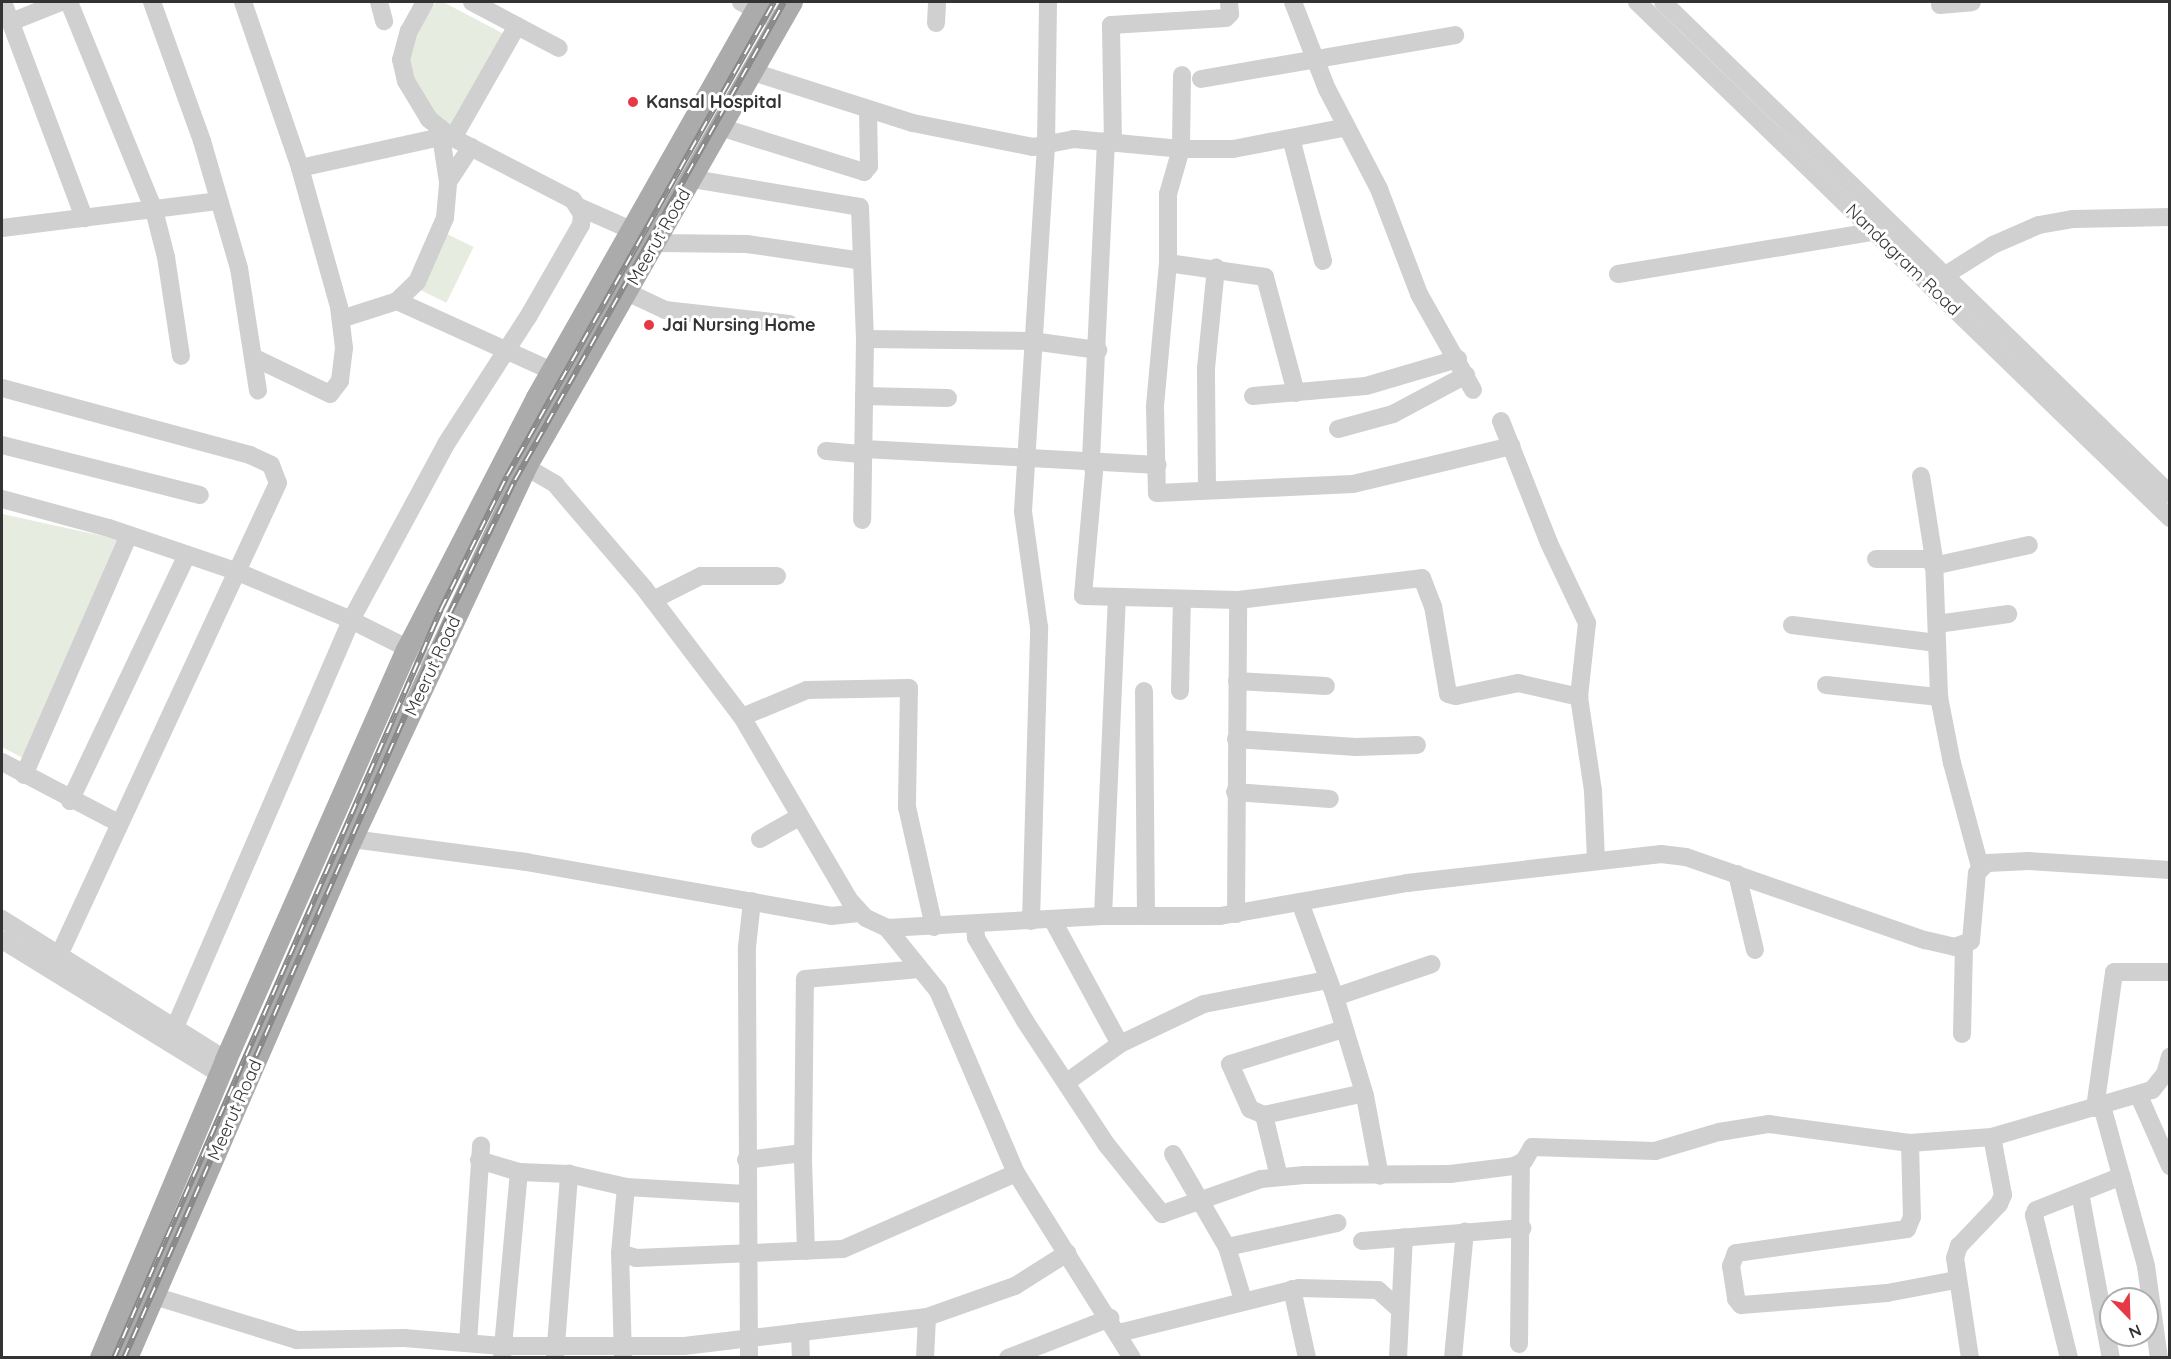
<!DOCTYPE html>
<html>
<head>
<meta charset="utf-8">
<style>
  body { margin:0 }
  #map { position:relative; width:2171px; height:1359px; overflow:hidden; background:#fff; font-family:Quicksand,sans-serif }
  div>[style] { position:absolute }
  [style*='--x'] { left:calc(var(--x)*1px); top:calc(var(--y)*1px); width:calc(var(--w)*1px); rotate:calc(var(--a)*1deg) }
  .green>* { inset:0; background:#e6ecdf; transform-origin:0 0 }
  .minor>* { height:18px; margin:-9px; padding:0 9px; transform-origin:9px; border-radius:9px; background:#d0d0d0 }
  .major>* { height:22px; margin:-11px; padding:0 11px; transform-origin:11px; border-radius:11px; background:#ababab }
  .rail>* { height:6px; margin-top:-3px; transform-origin:0; background:repeating-linear-gradient(90deg,#fff 0 11px,#888 0 22px); box-sizing:border-box; border-block:2px solid #888 }
  .dots>* { width:16px; height:16px; translate:-50% -50%; box-sizing:border-box; border:3px solid #fff; border-radius:50% }
  span { translate:-50% -50%; white-space:nowrap; text-align:center; line-height:1.15; -webkit-text-stroke:6px #fff; paint-order:stroke }
  .poi-label { font-size:18px; color:#333; font-weight:700 }
  .left { translate:0 -50%; text-align:left }
  .street-label { font-size:18px; color:#333 }
  .frame { position:absolute; inset:0; border:3px solid #333; pointer-events:none }
  .north { position:absolute; left:2099px; top:1287px; width:60px; height:60px; box-sizing:border-box; background:#fff; border:2px solid #adadad; border-radius:50%; rotate:157deg; font-size:16px; font-weight:700; line-height:24px; text-align:center; color:#333 }
  .north::after { content:''; display:block; margin:auto; width:21px; height:27px; background:#e63946; clip-path:polygon(50% 0,100% 100%,50% 72%,0 100%) }
</style>
</head>
<body>
<div id="map">
  <div class="green">
    <i style="clip-path:polygon(436px 2px,443px 2px,504px 34px,451px 130px,431px 112px,409px 76px,410px 44px)"></i>
    <i style="left:443px;top:232px;width:34px;height:62px;rotate:26deg"></i>
    <i style="clip-path:polygon(2px 514px,117px 539px,23px 758px,2px 747px)"></i>
  </div>
  <div class="minor">
    <i style="--x:3;--y:2;--w:231;--a:69.4"></i>
    <i style="--x:69;--y:2;--w:225;--a:67.8"></i>
    <i style="--x:154;--y:210;--w:49;--a:75.7"></i>
    <i style="--x:166;--y:257;--w:100;--a:81.4"></i>
    <i style="--x:152;--y:2;--w:148;--a:70.2"></i>
    <i style="--x:202;--y:141;--w:132;--a:73.8"></i>
    <i style="--x:239;--y:268;--w:124;--a:81.2"></i>
    <i style="--x:243;--y:2;--w:176;--a:71"></i>
    <i style="--x:300;--y:168;--w:144;--a:74.3"></i>
    <i style="--x:339;--y:307;--w:41;--a:83"></i>
    <i style="--x:344;--y:348;--w:33;--a:97"></i>
    <i style="--x:340;--y:381;--w:16;--a:128"></i>
    <i style="--x:330;--y:394;--w:83;--a:-154.4"></i>
    <i style="--x:379;--y:2;--w:20;--a:75"></i>
    <i style="--x:472;--y:2;--w:98;--a:27.9"></i>
    <i style="--x:741;--y:2;--w:45;--a:27.7"></i>
    <i style="--x:1293;--y:2;--w:93;--a:68.7"></i>
    <i style="--x:1327;--y:89;--w:113;--a:62.5"></i>
    <i style="--x:1379;--y:189;--w:112;--a:69.1"></i>
    <i style="--x:1419;--y:294;--w:110;--a:60.6"></i>
    <i style="--x:1637;--y:2;--w:742;--a:44.07"></i>
    <i style="--x:1663;--y:2;--w:706;--a:44.14"></i>
    <i style="--x:1940;--y:5;--w:32;--a:-5"></i>
    <i style="--x:11;--y:22;--w:54;--a:-21.8"></i>
    <i style="--x:936;--y:23;--w:21;--a:-87"></i>
    <i style="--x:753;--y:72;--w:168;--a:17.7"></i>
    <i style="--x:913;--y:123;--w:122;--a:11.3"></i>
    <i style="--x:1033;--y:147;--w:42;--a:-11"></i>
    <i style="--x:1074;--y:139;--w:107;--a:5.3"></i>
    <i style="--x:1181;--y:149;--w:52;--a:0"></i>
    <i style="--x:1233;--y:149;--w:116;--a:-10.9"></i>
    <i style="--x:1182;--y:75;--w:74;--a:90.8"></i>
    <i style="--x:1181;--y:149;--w:47;--a:106.1"></i>
    <i style="--x:1168;--y:194;--w:69;--a:90"></i>
    <i style="--x:1168;--y:263;--w:145;--a:95.2"></i>
    <i style="--x:1155;--y:407;--w:86;--a:88.7"></i>
    <i style="--x:1157;--y:493;--w:196;--a:-2.6"></i>
    <i style="--x:1353;--y:484;--w:163;--a:-13.5"></i>
    <i style="--x:1201;--y:79;--w:258;--a:-9.8"></i>
    <i style="--x:723;--y:128;--w:148;--a:17.3"></i>
    <i style="--x:864;--y:172;--w:8;--a:-50"></i>
    <i style="--x:869;--y:166;--w:57;--a:-91"></i>
    <i style="--x:453;--y:138;--w:129;--a:-60.3"></i>
    <i style="--x:1291;--y:138;--w:127;--a:75.4"></i>
    <i style="--x:1106;--y:141;--w:316;--a:92.7"></i>
    <i style="--x:1091;--y:457;--w:15;--a:79"></i>
    <i style="--x:1094;--y:472;--w:124;--a:95.1"></i>
    <i style="--x:1083;--y:596;--w:155;--a:1.5"></i>
    <i style="--x:1238;--y:600;--w:185;--a:-6.8"></i>
    <i style="--x:1422;--y:578;--w:30;--a:69"></i>
    <i style="--x:1433;--y:606;--w:89;--a:80.3"></i>
    <i style="--x:1448;--y:694;--w:8;--a:14"></i>
    <i style="--x:1456;--y:696;--w:63;--a:-11.8"></i>
    <i style="--x:1518;--y:683;--w:63;--a:12.9"></i>
    <i style="--x:1113;--y:142;--w:117;--a:-91"></i>
    <i style="--x:1111;--y:25;--w:115;--a:-3.5"></i>
    <i style="--x:1226;--y:18;--w:6;--a:-45"></i>
    <i style="--x:1230;--y:14;--w:12;--a:-95"></i>
    <i style="--x:300;--y:168;--w:144;--a:-12.4"></i>
    <i style="--x:693;--y:179;--w:169;--a:9.5"></i>
    <i style="--x:860;--y:207;--w:54;--a:87.9"></i>
    <i style="--x:448;--y:182;--w:42;--a:-56.7"></i>
    <i style="--x:579;--y:207;--w:57;--a:23.9"></i>
    <i style="--x:2;--y:228;--w:219;--a:-7.1"></i>
    <i style="--x:655;--y:243;--w:92;--a:0.6"></i>
    <i style="--x:747;--y:244;--w:116;--a:8.4"></i>
    <i style="--x:862;--y:261;--w:78;--a:87.8"></i>
    <i style="--x:865;--y:339;--w:181;--a:90.9"></i>
    <i style="--x:1168;--y:263;--w:98;--a:8.2"></i>
    <i style="--x:1265;--y:277;--w:120;--a:75"></i>
    <i style="--x:1618;--y:274;--w:258;--a:-9.4"></i>
    <i style="--x:1944;--y:276;--w:58;--a:-32.3"></i>
    <i style="--x:1993;--y:245;--w:50;--a:-23.5"></i>
    <i style="--x:2039;--y:225;--w:35;--a:-10"></i>
    <i style="--x:2073;--y:219;--w:97;--a:-1.2"></i>
    <i style="--x:627;--y:292;--w:42;--a:25.3"></i>
    <i style="--x:665;--y:310;--w:125;--a:6.4"></i>
    <i style="--x:397;--y:301;--w:170;--a:24.3"></i>
    <i style="--x:341;--y:319;--w:59;--a:-17.8"></i>
    <i style="--x:397;--y:301;--w:28;--a:-44"></i>
    <i style="--x:417;--y:282;--w:70;--a:-66.4"></i>
    <i style="--x:445;--y:218;--w:36;--a:-85"></i>
    <i style="--x:448;--y:182;--w:53;--a:-98.7"></i>
    <i style="--x:865;--y:339;--w:167;--a:0.7"></i>
    <i style="--x:1032;--y:341;--w:67;--a:7.8"></i>
    <i style="--x:2;--y:388;--w:257;--a:15.1"></i>
    <i style="--x:250;--y:455;--w:23;--a:25"></i>
    <i style="--x:271;--y:465;--w:19;--a:69"></i>
    <i style="--x:278;--y:483;--w:518;--a:114.88"></i>
    <i style="--x:864;--y:396;--w:84;--a:1.4"></i>
    <i style="--x:1253;--y:396;--w:113;--a:-5.1"></i>
    <i style="--x:1366;--y:386;--w:96;--a:-16.4"></i>
    <i style="--x:1501;--y:421;--w:131;--a:68.5"></i>
    <i style="--x:1549;--y:543;--w:89;--a:64.6"></i>
    <i style="--x:1587;--y:623;--w:74;--a:96.2"></i>
    <i style="--x:1579;--y:697;--w:95;--a:81.5"></i>
    <i style="--x:1593;--y:791;--w:69;--a:87.5"></i>
    <i style="--x:1338;--y:429;--w:57;--a:-15.3"></i>
    <i style="--x:1393;--y:414;--w:83;--a:-28.1"></i>
    <i style="--x:2;--y:445;--w:204;--a:14.2"></i>
    <i style="--x:864;--y:449;--w:294;--a:3.1"></i>
    <i style="--x:826;--y:451;--w:38;--a:5"></i>
    <i style="--x:526;--y:467;--w:34;--a:30"></i>
    <i style="--x:555;--y:484;--w:137;--a:49.4"></i>
    <i style="--x:644;--y:588;--w:162;--a:52.8"></i>
    <i style="--x:742;--y:717;--w:213;--a:59.6"></i>
    <i style="--x:850;--y:901;--w:23;--a:47"></i>
    <i style="--x:866;--y:918;--w:23;--a:25"></i>
    <i style="--x:887;--y:928;--w:216;--a:-3.2"></i>
    <i style="--x:1103;--y:916;--w:117;--a:0"></i>
    <i style="--x:1220;--y:916;--w:190;--a:-10"></i>
    <i style="--x:1407;--y:883;--w:256;--a:-6.5"></i>
    <i style="--x:1661;--y:854;--w:25;--a:7"></i>
    <i style="--x:1686;--y:857;--w:253;--a:19.2"></i>
    <i style="--x:1925;--y:940;--w:31;--a:13"></i>
    <i style="--x:1955;--y:947;--w:17;--a:-21"></i>
    <i style="--x:1971;--y:941;--w:68;--a:-85"></i>
    <i style="--x:1977;--y:873;--w:14;--a:-45"></i>
    <i style="--x:1987;--y:863;--w:42;--a:-2.7"></i>
    <i style="--x:2029;--y:861;--w:141;--a:3.7"></i>
    <i style="--x:1921;--y:476;--w:84;--a:81.1"></i>
    <i style="--x:1934;--y:559;--w:138;--a:87.9"></i>
    <i style="--x:1939;--y:697;--w:67;--a:78.9"></i>
    <i style="--x:1952;--y:763;--w:108;--a:74.9"></i>
    <i style="--x:1207;--y:489;--w:121;--a:-90.5"></i>
    <i style="--x:1206;--y:368;--w:101;--a:-84.3"></i>
    <i style="--x:2;--y:499;--w:111;--a:15.2"></i>
    <i style="--x:109;--y:528;--w:136;--a:18.8"></i>
    <i style="--x:238;--y:572;--w:123;--a:23"></i>
    <i style="--x:351;--y:620;--w:94;--a:26.6"></i>
    <i style="--x:1876;--y:559;--w:58;--a:0"></i>
    <i style="--x:1933;--y:566;--w:98;--a:-12.3"></i>
    <i style="--x:653;--y:600;--w:54;--a:-26.6"></i>
    <i style="--x:701;--y:576;--w:76;--a:0"></i>
    <i style="--x:1937;--y:624;--w:72;--a:-8"></i>
    <i style="--x:1792;--y:625;--w:146;--a:7.1"></i>
    <i style="--x:1237;--y:681;--w:89;--a:3.2"></i>
    <i style="--x:1826;--y:685;--w:114;--a:6.1"></i>
    <i style="--x:1144;--y:691;--w:225;--a:89.5"></i>
    <i style="--x:1180;--y:691;--w:92;--a:-88.8"></i>
    <i style="--x:742;--y:717;--w:70;--a:-22.6"></i>
    <i style="--x:807;--y:690;--w:102;--a:-1.1"></i>
    <i style="--x:909;--y:688;--w:119;--a:91"></i>
    <i style="--x:907;--y:807;--w:123;--a:77.3"></i>
    <i style="--x:1236;--y:739;--w:120;--a:3.8"></i>
    <i style="--x:1356;--y:747;--w:61;--a:-1.9"></i>
    <i style="--x:2;--y:762;--w:131;--a:27.7"></i>
    <i style="--x:24;--y:775;--w:262;--a:-66.4"></i>
    <i style="--x:1235;--y:792;--w:95;--a:4.2"></i>
    <i style="--x:70;--y:801;--w:272;--a:-64.6"></i>
    <i style="--x:352;--y:839;--w:176;--a:7.5"></i>
    <i style="--x:526;--y:862;--w:310;--a:10"></i>
    <i style="--x:831;--y:916;--w:28;--a:-6"></i>
    <i style="--x:760;--y:839;--w:45;--a:-29.4"></i>
    <i style="--x:1737;--y:874;--w:78;--a:76.7"></i>
    <i style="--x:1301;--y:905;--w:98;--a:69.7"></i>
    <i style="--x:1335;--y:997;--w:103;--a:73.1"></i>
    <i style="--x:1365;--y:1096;--w:81;--a:79.4"></i>
    <i style="--x:1236;--y:914;--w:314;--a:-89.6"></i>
    <i style="--x:1103;--y:916;--w:319;--a:-87.5"></i>
    <i style="--x:2;--y:919;--w:265;--a:32.2"></i>
    <i style="--x:1052;--y:919;--w:142;--a:61.5"></i>
    <i style="--x:1031;--y:921;--w:294;--a:-88.4"></i>
    <i style="--x:1039;--y:627;--w:117;--a:-97.9"></i>
    <i style="--x:1023;--y:511;--w:366;--a:-86.4"></i>
    <i style="--x:1046;--y:146;--w:144;--a:-89.2"></i>
    <i style="--x:975;--y:924;--w:14;--a:86"></i>
    <i style="--x:976;--y:938;--w:96;--a:59.4"></i>
    <i style="--x:1025;--y:1021;--w:147;--a:56.6"></i>
    <i style="--x:1106;--y:1144;--w:90;--a:51.3"></i>
    <i style="--x:1162;--y:1214;--w:105;--a:-19.5"></i>
    <i style="--x:1261;--y:1179;--w:43;--a:-5.3"></i>
    <i style="--x:1304;--y:1175;--w:146;--a:-0.4"></i>
    <i style="--x:1450;--y:1174;--w:64;--a:-7.1"></i>
    <i style="--x:1514;--y:1166;--w:11;--a:-27"></i>
    <i style="--x:1524;--y:1161;--w:16;--a:-60"></i>
    <i style="--x:1532;--y:1147;--w:123;--a:1.9"></i>
    <i style="--x:1655;--y:1151;--w:67;--a:-16.5"></i>
    <i style="--x:1719;--y:1132;--w:51;--a:-9.1"></i>
    <i style="--x:1769;--y:1124;--w:142;--a:7.7"></i>
    <i style="--x:1910;--y:1143;--w:82;--a:-4.2"></i>
    <i style="--x:1992;--y:1137;--w:167;--a:-16.4"></i>
    <i style="--x:2152;--y:1090;--w:21;--a:-51"></i>
    <i style="--x:2165;--y:1074;--w:18;--a:-74"></i>
    <i style="--x:887;--y:928;--w:81;--a:51"></i>
    <i style="--x:938;--y:991;--w:198;--a:66.8"></i>
    <i style="--x:1016;--y:1173;--w:218;--a:57.9"></i>
    <i style="--x:2;--y:940;--w:256;--a:31.6"></i>
    <i style="--x:1335;--y:997;--w:102;--a:-18.8"></i>
    <i style="--x:176;--y:1025;--w:441;--a:-66.6"></i>
    <i style="--x:351;--y:620;--w:200;--a:-61.6"></i>
    <i style="--x:446;--y:444;--w:151;--a:-57.2"></i>
    <i style="--x:528;--y:317;--w:106;--a:-60.1"></i>
    <i style="--x:581;--y:225;--w:11;--a:-85"></i>
    <i style="--x:582;--y:214;--w:17;--a:-123"></i>
    <i style="--x:573;--y:200;--w:135;--a:-152.7"></i>
    <i style="--x:453;--y:138;--w:31;--a:-142"></i>
    <i style="--x:429;--y:119;--w:44;--a:-121.2"></i>
    <i style="--x:406;--y:81;--w:22;--a:-103"></i>
    <i style="--x:401;--y:60;--w:30;--a:-75"></i>
    <i style="--x:409;--y:31;--w:33;--a:-61"></i>
    <i style="--x:1962;--y:1034;--w:87;--a:-88.7"></i>
    <i style="--x:1067;--y:1082;--w:65;--a:-35.6"></i>
    <i style="--x:1120;--y:1044;--w:93;--a:-25.5"></i>
    <i style="--x:1204;--y:1004;--w:125;--a:-11"></i>
    <i style="--x:2139;--y:1096;--w:77;--a:66.1"></i>
    <i style="--x:2102;--y:1106;--w:166;--a:74.6"></i>
    <i style="--x:2146;--y:1266;--w:93;--a:82"></i>
    <i style="--x:2095;--y:1108;--w:137;--a:-82"></i>
    <i style="--x:2114;--y:972;--w:56;--a:0"></i>
    <i style="--x:1264;--y:1115;--w:102;--a:-12.4"></i>
    <i style="--x:1910;--y:1143;--w:74;--a:88.5"></i>
    <i style="--x:1912;--y:1217;--w:13;--a:113"></i>
    <i style="--x:1907;--y:1229;--w:173;--a:172"></i>
    <i style="--x:1736;--y:1253;--w:14;--a:111"></i>
    <i style="--x:1731;--y:1266;--w:33;--a:81"></i>
    <i style="--x:1736;--y:1299;--w:8;--a:50"></i>
    <i style="--x:1741;--y:1305;--w:64;--a:-4.5"></i>
    <i style="--x:1805;--y:1300;--w:82;--a:-4.9"></i>
    <i style="--x:1887;--y:1293;--w:70;--a:-10.7"></i>
    <i style="--x:1173;--y:1154;--w:108;--a:59.9"></i>
    <i style="--x:1227;--y:1247;--w:55;--a:73.2"></i>
    <i style="--x:479;--y:1160;--w:42;--a:16.7"></i>
    <i style="--x:519;--y:1172;--w:50;--a:2.3"></i>
    <i style="--x:569;--y:1174;--w:58;--a:12.8"></i>
    <i style="--x:626;--y:1187;--w:120;--a:3.3"></i>
    <i style="--x:746;--y:1160;--w:57;--a:-7"></i>
    <i style="--x:1279;--y:1177;--w:64;--a:-103.6"></i>
    <i style="--x:1264;--y:1115;--w:15;--a:-157"></i>
    <i style="--x:1250;--y:1109;--w:49;--a:-114"></i>
    <i style="--x:1230;--y:1064;--w:119;--a:-17.1"></i>
    <i style="--x:2080;--y:1193;--w:168;--a:79.4"></i>
    <i style="--x:1362;--y:1241;--w:161;--a:-4.6"></i>
    <i style="--x:1227;--y:1247;--w:113;--a:-12.3"></i>
    <i style="--x:806;--y:1251;--w:89;--a:-91.9"></i>
    <i style="--x:803;--y:1162;--w:183;--a:-89.4"></i>
    <i style="--x:805;--y:979;--w:115;--a:-5"></i>
    <i style="--x:620;--y:1253;--w:17;--a:17"></i>
    <i style="--x:636;--y:1258;--w:207;--a:-2.5"></i>
    <i style="--x:843;--y:1249;--w:189;--a:-23.7"></i>
    <i style="--x:1292;--y:1289;--w:71;--a:77.7"></i>
    <i style="--x:154;--y:1296;--w:150;--a:17.1"></i>
    <i style="--x:297;--y:1340;--w:107;--a:-1.1"></i>
    <i style="--x:404;--y:1338;--w:98;--a:4.7"></i>
    <i style="--x:502;--y:1346;--w:182;--a:0"></i>
    <i style="--x:684;--y:1346;--w:245;--a:-6.8"></i>
    <i style="--x:927;--y:1317;--w:93;--a:-19.4"></i>
    <i style="--x:1015;--y:1286;--w:62;--a:-32.4"></i>
    <i style="--x:800;--y:1332;--w:26;--a:88"></i>
    <i style="--x:1119;--y:1333;--w:186;--a:-14"></i>
    <i style="--x:1299;--y:1288;--w:79;--a:1.5"></i>
    <i style="--x:1378;--y:1290;--w:30;--a:42"></i>
    <i style="--x:468;--y:1343;--w:198;--a:-86.2"></i>
    <i style="--x:1519;--y:1344;--w:180;--a:-89.4"></i>
    <i style="--x:502;--y:1358;--w:187;--a:-84.8"></i>
    <i style="--x:555;--y:1358;--w:185;--a:-85.6"></i>
    <i style="--x:623;--y:1358;--w:105;--a:-91.6"></i>
    <i style="--x:620;--y:1253;--w:66;--a:-84.8"></i>
    <i style="--x:749;--y:1358;--w:411;--a:-90.3"></i>
    <i style="--x:747;--y:947;--w:46;--a:-83.8"></i>
    <i style="--x:925;--y:1358;--w:41;--a:-87.2"></i>
    <i style="--x:1008;--y:1358;--w:110;--a:-21.4"></i>
    <i style="--x:1398;--y:1358;--w:121;--a:-87.2"></i>
    <i style="--x:1453;--y:1358;--w:127;--a:-84.6"></i>
    <i style="--x:1970;--y:1358;--w:101;--a:-98.5"></i>
    <i style="--x:1955;--y:1258;--w:13;--a:-72"></i>
    <i style="--x:1959;--y:1246;--w:58;--a:-46.4"></i>
    <i style="--x:1999;--y:1204;--w:10;--a:-66"></i>
    <i style="--x:2003;--y:1195;--w:59;--a:-100.7"></i>
    <i style="--x:2069;--y:1358;--w:147;--a:-103.8"></i>
    <i style="--x:2034;--y:1215;--w:5;--a:-68"></i>
    <i style="--x:2036;--y:1210;--w:92;--a:-21.6"></i>
  </div>
  <div class="major">
    <i style="--x:101;--y:1358;--w:323;--a:-67.2"></i>
    <i style="--x:226;--y:1060;--w:448;--a:-66.2"></i>
    <i style="--x:407;--y:650;--w:284;--a:-62.7"></i>
    <i style="--x:537;--y:398;--w:455;--a:-60.5"></i>
    <i style="--x:127;--y:1358;--w:566;--a:-66.56"></i>
    <i style="--x:352;--y:839;--w:411;--a:-64.9"></i>
    <i style="--x:526;--y:467;--w:536;--a:-60.23"></i>
  </div>
  <div class="rail">
    <i style="--x:114;--y:1358;--w:817;--a:-66.41"></i>
    <i style="--x:441;--y:609;--w:148;--a:-63.6"></i>
    <i style="--x:507;--y:476;--w:544;--a:-60.61"></i>
    <i style="--x:124;--y:1358;--w:813;--a:-66.37"></i>
    <i style="--x:450;--y:613;--w:148;--a:-64"></i>
    <i style="--x:515;--y:480;--w:548;--a:-60.63"></i>
  </div>
  <div class="dots">
    <i style="left:633px;top:102px;background:#e63946"></i>
    <i style="left:649px;top:325px;background:#e63946"></i>
  </div>
  <div class="poi-label">
    <span class="left" style="left:646px;top:102px">Kansal Hospital</span>
    <span class="left" style="left:662px;top:325px">Jai Nursing Home</span>
  </div>
  <div class="street-label">
    <span style="left:659px;top:237px;rotate:-60deg">Meerut Road</span>
    <span style="left:1903px;top:260px;rotate:44deg">Nandagram Road</span>
    <span style="left:433px;top:666px;rotate:-65deg">Meerut Road</span>
    <span style="left:235px;top:1110px;rotate:-66deg">Meerut Road</span>
  </div>
  <div class="frame"></div>
  <div class="north">N</div>
</div>
</body>
</html>
